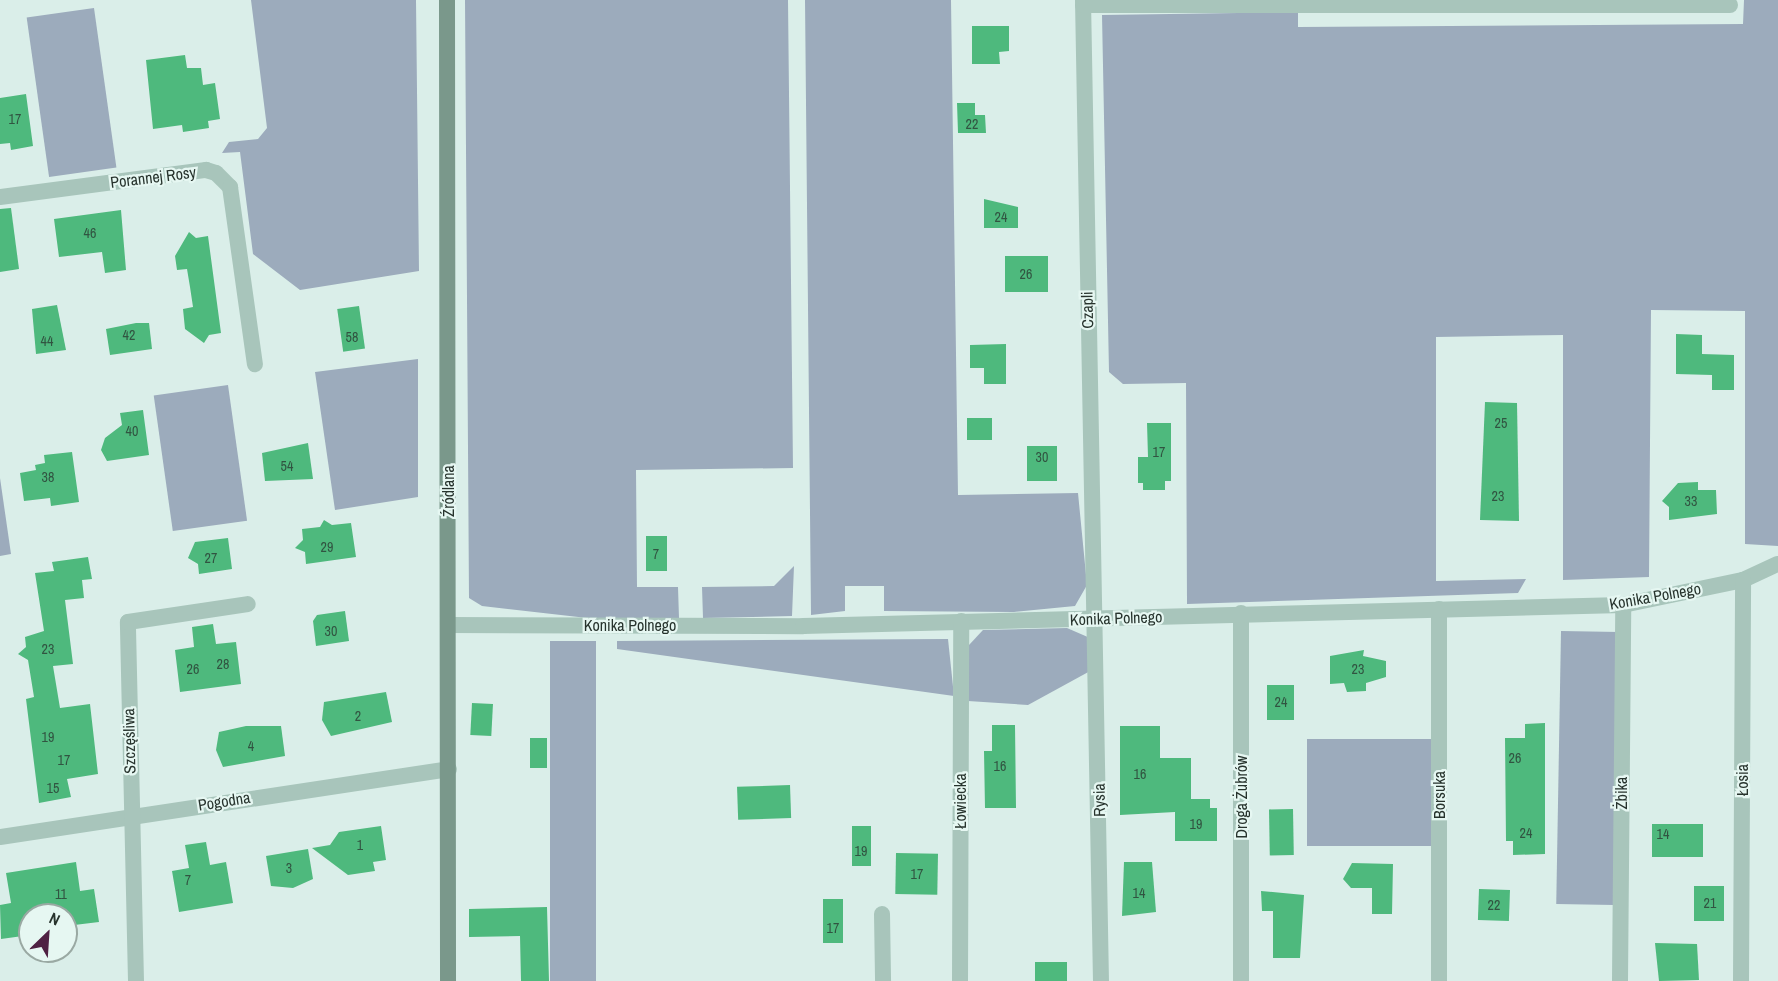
<!DOCTYPE html>
<html>
<head>
<meta charset="utf-8">
<style>
  body { margin:0 }
  #map { position:relative; width:1778px; height:981px; overflow:hidden; background:#daeee9; font-family:"Archivo Narrow",sans-serif }
  div>[style] { position:absolute }
  [style*='--x'] { left:calc(var(--x)*1px); top:calc(var(--y)*1px); width:calc(var(--w)*1px); rotate:calc(var(--a)*1deg) }
  .green>* { inset:0; background:#9cabbc; transform-origin:0 0 }
  .building>* { inset:0; background:#4eb97d; transform-origin:0 0 }
  .minor>* { height:16px; margin:-8px; padding:0 8px; transform-origin:8px; border-radius:8px; background:#a8c5bb }
  .secondary>* { height:16px; margin:-8px; padding:0 8px; transform-origin:8px; border-radius:8px; background:#7a988b }
  span { translate:-50% -50%; white-space:nowrap; text-align:center; line-height:1.15; -webkit-text-stroke:4.5px #e6f7f2; paint-order:stroke }
  .number-label { font-size:14px; color:#315441 }
  .number-label span { -webkit-text-stroke-width:0 }
  .street-label { font-size:16px; color:#27332d }
  .north { position:absolute; left:18px; top:903px; width:60px; height:60px; box-sizing:border-box; background:#e6f7f2; border:2px solid #9aa9a3; border-radius:50%; rotate:25deg; font-size:16px; font-weight:700; line-height:24px; text-align:center; color:#27332d }
  .north::after { content:''; display:block; margin:auto; width:21px; height:27px; background:#4f2143; clip-path:polygon(50% 0,100% 100%,50% 72%,0 100%) }
</style>
</head>
<body>
<div id="map">
  <div class="green">
    <i style="clip-path:polygon(251px 0,416px 0,419px 271px,300px 290px,253px 254px,240px 152px,222px 153px,229px 142px,258px 139px,267px 128px)"></i>
    <i style="clip-path:polygon(465px 0,788px 0,793px 468px,636px 470px,637px 587px,678px 587px,679px 618px,596px 619px,482px 606px,469px 598px)"></i>
    <i style="clip-path:polygon(805px 0,951px 0,958px 495px,1078px 493px,1087px 585px,1075px 606px,1014px 612px,884px 611px,884px 586px,845px 586px,845px 611px,811px 615px)"></i>
    <i style="clip-path:polygon(1744px 0,1778px 0,1778px 546px,1745px 544px,1745px 311px,1651px 310px,1649px 577px,1563px 580px,1563px 335px,1436px 337px,1436px 581px,1526px 579px,1518px 593px,1187px 604px,1186px 383px,1123px 384px,1109px 372px,1102px 15px,1298px 12px,1298px 27px,1743px 24px)"></i>
    <i style="left:94px;top:8px;width:161px;height:68px;rotate:82deg"></i>
    <i style="clip-path:polygon(418px 359px,418px 497px,335px 510px,315px 372px)"></i>
    <i style="left:228px;top:385px;width:137px;height:75px;rotate:82deg"></i>
    <i style="clip-path:polygon(0 478px,11px 554px,0 556px)"></i>
    <i style="clip-path:polygon(794px 566px,792px 616px,703px 618px,702px 587px,774px 586px)"></i>
    <i style="clip-path:polygon(1067px 628px,1090px 638px,1092px 670px,1028px 705px,968px 701px,969px 645px,983px 630px)"></i>
    <i style="left:1619px;top:632px;width:273px;height:58px;rotate:91deg"></i>
    <i style="clip-path:polygon(948px 639px,954px 696px,617px 649px,617px 641px)"></i>
    <i style="left:550px;top:641px;width:46px;height:340px"></i>
    <i style="left:1307px;top:739px;width:124px;height:107px"></i>
  </div>
  <div class="building">
    <i style="clip-path:polygon(972px 26px,1009px 26px,1009px 51px,999px 52px,1000px 64px,972px 64px)"></i>
    <i style="clip-path:polygon(185px 55px,187px 68px,201px 68px,203px 85px,215px 83px,220px 119px,208px 121px,209px 128px,183px 132px,182px 125px,153px 129px,146px 60px)"></i>
    <i style="clip-path:polygon(26px 94px,33px 146px,11px 150px,10px 143px,0 144px,0 98px)"></i>
    <i style="clip-path:polygon(957px 103px,975px 103px,975px 115px,985px 115px,986px 133px,958px 133px)"></i>
    <i style="clip-path:polygon(984px 199px,1018px 207px,1018px 228px,984px 228px)"></i>
    <i style="clip-path:polygon(11px 208px,19px 269px,0 272px,0 209px)"></i>
    <i style="clip-path:polygon(121px 210px,126px 270px,105px 273px,102px 252px,59px 257px,54px 219px)"></i>
    <i style="clip-path:polygon(189px 232px,196px 238px,208px 236px,221px 333px,209px 335px,204px 343px,185px 329px,183px 309px,193px 307px,190px 287px,187px 269px,177px 270px,175px 256px)"></i>
    <i style="left:1005px;top:256px;width:43px;height:36px"></i>
    <i style="clip-path:polygon(57px 305px,66px 350px,36px 354px,32px 309px)"></i>
    <i style="left:359px;top:306px;width:43px;height:22px;rotate:82deg"></i>
    <i style="clip-path:polygon(136px 323px,149px 323px,152px 349px,110px 355px,106px 329px)"></i>
    <i style="clip-path:polygon(1676px 334px,1702px 335px,1702px 354px,1734px 355px,1734px 390px,1712px 390px,1712px 375px,1676px 374px)"></i>
    <i style="clip-path:polygon(1006px 344px,1006px 384px,984px 384px,984px 368px,970px 368px,970px 345px)"></i>
    <i style="clip-path:polygon(1485px 402px,1517px 403px,1519px 521px,1480px 520px)"></i>
    <i style="clip-path:polygon(143px 410px,149px 455px,107px 461px,101px 450px,105px 438px,122px 425px,120px 413px)"></i>
    <i style="left:967px;top:418px;width:25px;height:22px"></i>
    <i style="clip-path:polygon(1147px 423px,1171px 423px,1171px 481px,1165px 481px,1165px 490px,1143px 490px,1143px 483px,1138px 483px,1138px 457px,1148px 457px)"></i>
    <i style="clip-path:polygon(308px 443px,313px 479px,265px 481px,262px 453px)"></i>
    <i style="left:1057px;top:446px;width:35px;height:30px;rotate:90deg"></i>
    <i style="clip-path:polygon(72px 452px,79px 502px,51px 506px,50px 498px,24px 501px,20px 473px,36px 470px,35px 465px,45px 463px,44px 455px)"></i>
    <i style="clip-path:polygon(1698px 482px,1698px 490px,1716px 490px,1717px 514px,1669px 520px,1669px 507px,1662px 501px,1678px 483px)"></i>
    <i style="clip-path:polygon(324px 520px,332px 525px,351px 523px,356px 557px,306px 564px,305px 552px,295px 548px,303px 540px,302px 529px,320px 527px)"></i>
    <i style="left:646px;top:536px;width:21px;height:35px"></i>
    <i style="clip-path:polygon(228px 538px,232px 569px,199px 574px,198px 564px,188px 558px,195px 542px)"></i>
    <i style="clip-path:polygon(88px 557px,92px 579px,82px 580px,84px 598px,65px 600px,73px 664px,53px 666px,60px 708px,90px 704px,98px 774px,67px 779px,71px 797px,39px 803px,26px 699px,34px 697px,28px 660px,18px 654px,26px 647px,25px 637px,44px 631px,35px 573px,54px 571px,52px 562px)"></i>
    <i style="clip-path:polygon(345px 611px,349px 641px,316px 646px,313px 621px,317px 615px)"></i>
    <i style="clip-path:polygon(213px 624px,216px 644px,236px 642px,241px 684px,180px 692px,175px 650px,194px 647px,192px 627px)"></i>
    <i style="clip-path:polygon(1364px 650px,1363px 656px,1386px 661px,1386px 677px,1366px 683px,1366px 691px,1347px 692px,1344px 683px,1330px 684px,1330px 656px)"></i>
    <i style="left:1267px;top:685px;width:27px;height:35px"></i>
    <i style="clip-path:polygon(386px 692px,392px 722px,331px 736px,322px 720px,324px 702px)"></i>
    <i style="left:472px;top:703px;width:21px;height:32px;rotate:3deg"></i>
    <i style="clip-path:polygon(1545px 723px,1545px 854px,1513px 855px,1513px 841px,1506px 841px,1505px 738px,1525px 738px,1525px 724px)"></i>
    <i style="clip-path:polygon(992px 725px,1015px 725px,1016px 808px,985px 808px,984px 751px,992px 751px)"></i>
    <i style="clip-path:polygon(246px 726px,281px 726px,285px 756px,223px 767px,216px 750px,219px 732px)"></i>
    <i style="clip-path:polygon(1120px 726px,1160px 726px,1160px 758px,1191px 758px,1191px 799px,1210px 799px,1210px 808px,1217px 808px,1217px 841px,1175px 841px,1175px 812px,1120px 815px)"></i>
    <i style="left:530px;top:738px;width:17px;height:30px"></i>
    <i style="left:790px;top:785px;width:33px;height:53px;rotate:88deg"></i>
    <i style="left:1293px;top:809px;width:46px;height:24px;rotate:89deg"></i>
    <i style="left:1703px;top:824px;width:33px;height:51px;rotate:90deg"></i>
    <i style="clip-path:polygon(381px 826px,386px 860px,373px 862px,375px 871px,348px 875px,312px 848px,330px 845px,339px 832px)"></i>
    <i style="left:852px;top:826px;width:19px;height:40px"></i>
    <i style="clip-path:polygon(206px 842px,210px 865px,226px 862px,233px 903px,179px 912px,172px 871px,189px 868px,185px 845px)"></i>
    <i style="clip-path:polygon(308px 849px,313px 879px,293px 888px,271px 886px,266px 856px)"></i>
    <i style="left:896px;top:853px;width:42px;height:41px;rotate:1deg"></i>
    <i style="clip-path:polygon(76px 862px,80px 891px,94px 889px,99px 922px,66px 926px,66px 915px,30px 915px,30px 935px,1px 939px,0 905px,11px 903px,6px 873px)"></i>
    <i style="clip-path:polygon(1124px 862px,1152px 862px,1156px 912px,1122px 916px)"></i>
    <i style="clip-path:polygon(1352px 863px,1393px 864px,1392px 914px,1372px 914px,1372px 888px,1351px 888px,1343px 879px)"></i>
    <i style="left:1694px;top:886px;width:30px;height:35px"></i>
    <i style="left:1479px;top:889px;width:31px;height:31px;rotate:2deg"></i>
    <i style="clip-path:polygon(1261px 891px,1304px 895px,1300px 958px,1273px 958px,1273px 911px,1262px 911px)"></i>
    <i style="left:823px;top:899px;width:20px;height:44px"></i>
    <i style="clip-path:polygon(547px 907px,549px 981px,521px 981px,520px 936px,469px 937px,469px 909px)"></i>
    <i style="clip-path:polygon(1655px 943px,1697px 944px,1699px 980px,1659px 981px)"></i>
    <i style="left:1035px;top:962px;width:32px;height:19px"></i>
  </div>
  <div class="minor">
    <i style="--x:1083;--y:0;--w:981;--a:88.95"></i>
    <i style="--x:1083;--y:5;--w:647;--a:0"></i>
    <i style="--x:0;--y:197;--w:208;--a:-7.5"></i>
    <i style="--x:206;--y:170;--w:10;--a:17"></i>
    <i style="--x:216;--y:173;--w:20;--a:45"></i>
    <i style="--x:230;--y:187;--w:179;--a:82"></i>
    <i style="--x:1439;--y:609;--w:372;--a:90"></i>
    <i style="--x:1241;--y:613;--w:368;--a:90"></i>
    <i style="--x:448;--y:625;--w:355;--a:0.2"></i>
    <i style="--x:803;--y:626;--w:820;--a:-1.47"></i>
    <i style="--x:1623;--y:605;--w:123;--a:-11.8"></i>
    <i style="--x:1743;--y:580;--w:38;--a:-25"></i>
    <i style="--x:0;--y:837;--w:454;--a:-8.6"></i>
    <i style="--x:882;--y:914;--w:67;--a:89.1"></i>
    <i style="--x:136;--y:981;--w:359;--a:-91.3"></i>
    <i style="--x:128;--y:622;--w:121;--a:-8.5"></i>
    <i style="--x:960;--y:981;--w:360;--a:-89.8"></i>
    <i style="--x:1620;--y:981;--w:376;--a:-89.5"></i>
    <i style="--x:1741;--y:981;--w:401;--a:-89.7"></i>
  </div>
  <div class="secondary">
    <i style="--x:447;--y:0;--w:981;--a:89.94"></i>
  </div>
  <div class="number-label">
    <span style="left:15px;top:119px">17</span>
    <span style="left:972px;top:124px">22</span>
    <span style="left:1001px;top:217px">24</span>
    <span style="left:90px;top:233px">46</span>
    <span style="left:1026px;top:274px">26</span>
    <span style="left:129px;top:335px">42</span>
    <span style="left:352px;top:337px">58</span>
    <span style="left:47px;top:341px">44</span>
    <span style="left:1501px;top:423px">25</span>
    <span style="left:132px;top:431px">40</span>
    <span style="left:1159px;top:452px">17</span>
    <span style="left:1042px;top:457px">30</span>
    <span style="left:287px;top:466px">54</span>
    <span style="left:48px;top:477px">38</span>
    <span style="left:1498px;top:496px">23</span>
    <span style="left:1691px;top:501px">33</span>
    <span style="left:327px;top:547px">29</span>
    <span style="left:656px;top:554px">7</span>
    <span style="left:211px;top:558px">27</span>
    <span style="left:331px;top:631px">30</span>
    <span style="left:48px;top:649px">23</span>
    <span style="left:223px;top:664px">28</span>
    <span style="left:193px;top:669px">26</span>
    <span style="left:1358px;top:669px">23</span>
    <span style="left:1281px;top:702px">24</span>
    <span style="left:358px;top:716px">2</span>
    <span style="left:48px;top:737px">19</span>
    <span style="left:251px;top:746px">4</span>
    <span style="left:1515px;top:758px">26</span>
    <span style="left:64px;top:760px">17</span>
    <span style="left:1000px;top:766px">16</span>
    <span style="left:1140px;top:774px">16</span>
    <span style="left:53px;top:788px">15</span>
    <span style="left:1196px;top:824px">19</span>
    <span style="left:1526px;top:833px">24</span>
    <span style="left:1663px;top:834px">14</span>
    <span style="left:360px;top:845px">1</span>
    <span style="left:861px;top:851px">19</span>
    <span style="left:289px;top:868px">3</span>
    <span style="left:917px;top:874px">17</span>
    <span style="left:188px;top:880px">7</span>
    <span style="left:1139px;top:893px">14</span>
    <span style="left:61px;top:894px">11</span>
    <span style="left:1710px;top:903px">21</span>
    <span style="left:1494px;top:905px">22</span>
    <span style="left:833px;top:928px">17</span>
  </div>
  <div class="street-label">
    <span style="left:153px;top:177px;rotate:-7deg">Porannej Rosy</span>
    <span style="left:1087px;top:310px;rotate:-91deg">Czapli</span>
    <span style="left:448px;top:491px;rotate:-90deg">Źródlana</span>
    <span style="left:1655px;top:596px;rotate:-10deg">Konika Polnego</span>
    <span style="left:1116px;top:618px;rotate:-2deg">Konika Polnego</span>
    <span style="left:630px;top:625px">Konika Polnego</span>
    <span style="left:129px;top:741px;rotate:-91deg">Szczęśliwa</span>
    <span style="left:1742px;top:780px;rotate:-90deg">Łosia</span>
    <span style="left:1621px;top:793px;rotate:-90deg">Żbika</span>
    <span style="left:1439px;top:795px;rotate:-90deg">Borsuka</span>
    <span style="left:1241px;top:797px;rotate:-90deg">Droga Żubrów</span>
    <span style="left:1099px;top:800px;rotate:-91deg">Rysia</span>
    <span style="left:224px;top:801px;rotate:-9deg">Pogodna</span>
    <span style="left:960px;top:801px;rotate:-90deg">Łowiecka</span>
  </div>
  <div class="north">N</div>
</div>
</body>
</html>
